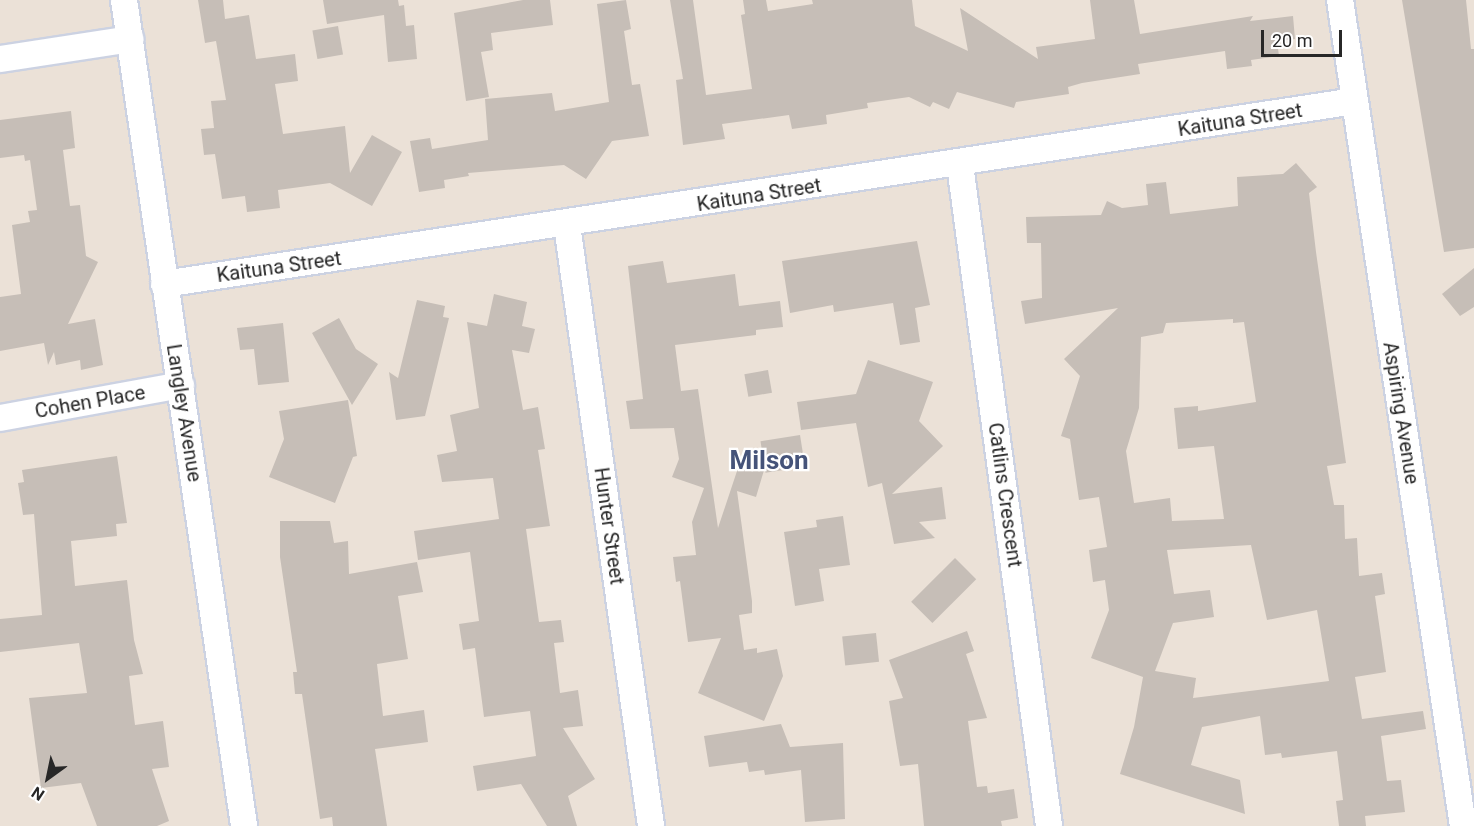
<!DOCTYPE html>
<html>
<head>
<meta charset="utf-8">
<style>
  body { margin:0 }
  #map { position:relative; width:1474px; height:826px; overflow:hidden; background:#ebe1d7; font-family:Roboto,sans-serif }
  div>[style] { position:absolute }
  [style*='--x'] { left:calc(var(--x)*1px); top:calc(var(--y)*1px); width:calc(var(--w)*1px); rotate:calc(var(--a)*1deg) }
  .building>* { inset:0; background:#c6beb7; transform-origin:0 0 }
  .roads { filter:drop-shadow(2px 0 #ccd2e2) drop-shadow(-2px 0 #ccd2e2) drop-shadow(0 2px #ccd2e2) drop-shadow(0 -2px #ccd2e2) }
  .minor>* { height:26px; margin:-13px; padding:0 13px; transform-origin:13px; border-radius:13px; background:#fff }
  span { translate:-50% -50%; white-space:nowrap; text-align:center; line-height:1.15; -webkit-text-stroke:4.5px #fff; paint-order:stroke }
  .street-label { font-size:20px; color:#272727 }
  .district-label { font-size:26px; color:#455379; font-weight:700 }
  .north { position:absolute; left:18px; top:748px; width:60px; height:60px; -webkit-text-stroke:4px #fff; paint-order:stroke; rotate:213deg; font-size:16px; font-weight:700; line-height:24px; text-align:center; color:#272727 }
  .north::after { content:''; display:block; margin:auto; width:21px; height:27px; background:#272727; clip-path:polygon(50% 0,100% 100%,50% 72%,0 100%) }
  .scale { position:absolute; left:1261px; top:30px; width:81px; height:27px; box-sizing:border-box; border:3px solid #272727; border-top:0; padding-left:8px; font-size:18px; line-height:21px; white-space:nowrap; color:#272727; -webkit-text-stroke:4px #fff; paint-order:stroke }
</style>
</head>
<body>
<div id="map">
  <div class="building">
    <i style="clip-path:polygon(198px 0,223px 0,225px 19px,249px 15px,256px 59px,295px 54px,298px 81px,275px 84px,283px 134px,345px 126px,350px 173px,372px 135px,402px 152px,372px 206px,330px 183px,278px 190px,280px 208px,247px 212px,245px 196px,222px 199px,215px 154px,204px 155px,201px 129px,214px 128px,211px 101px,226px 100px,216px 41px,205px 43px)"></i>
    <i style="clip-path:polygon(323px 0,398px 0,399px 6px,404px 5px,406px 26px,414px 25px,417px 59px,388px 62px,384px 15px,327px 24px)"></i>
    <i style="clip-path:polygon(523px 0,550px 0,553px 25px,491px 33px,493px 50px,481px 52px,489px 97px,466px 101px,454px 13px)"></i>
    <i style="clip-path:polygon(626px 0,631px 29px,624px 31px,632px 85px,640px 84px,649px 136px,612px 141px,586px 179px,564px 165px,468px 173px,469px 176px,444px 180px,445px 188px,419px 192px,410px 141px,430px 138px,432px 149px,488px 140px,485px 99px,552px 93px,555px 111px,609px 102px,597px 4px)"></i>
    <i style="clip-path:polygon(670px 0,693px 0,706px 95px,752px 89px,741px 15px,745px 14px,743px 0,766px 0,768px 11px,813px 4px,812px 0,912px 0,915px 26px,968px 51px,960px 8px,1038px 59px,1036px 47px,1095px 39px,1090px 0,1134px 0,1140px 34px,1253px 16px,1250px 21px,1293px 16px,1295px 39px,1277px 41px,1279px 56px,1251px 60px,1252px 66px,1227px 69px,1225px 51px,1138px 64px,1140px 74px,1082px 83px,1068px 87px,1069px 94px,1016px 102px,1014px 108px,957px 92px,949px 109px,933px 102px,930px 107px,909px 97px,867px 103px,868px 108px,826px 115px,827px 124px,792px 129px,789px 115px,722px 124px,725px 139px,683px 145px,676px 80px,683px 79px)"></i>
    <i style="clip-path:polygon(1402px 0,1466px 0,1471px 49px,1474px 49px,1474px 248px,1444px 252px)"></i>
    <i style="left:338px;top:26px;width:29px;height:26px;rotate:80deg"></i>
    <i style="clip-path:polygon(71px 111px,75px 148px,63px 150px,70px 206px,80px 205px,86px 256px,98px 262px,68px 324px,95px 319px,103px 365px,81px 370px,80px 360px,56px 365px,54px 352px,48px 365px,44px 343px,0 351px,0 297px,21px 294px,12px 225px,30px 222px,28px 211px,37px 210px,30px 160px,25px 161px,24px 155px,0 158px,0 120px)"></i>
    <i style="clip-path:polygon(evenodd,1296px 163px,1317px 187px,1309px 193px,1316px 252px,1346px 463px,1327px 466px,1334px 505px,1344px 505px,1345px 539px,1357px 538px,1359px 576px,1382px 573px,1385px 594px,1375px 596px,1386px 672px,1355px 677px,1362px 719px,1423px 711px,1426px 729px,1381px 736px,1387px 781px,1401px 780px,1405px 812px,1365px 816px,1366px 826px,1339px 826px,1336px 801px,1343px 800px,1337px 751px,1282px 758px,1281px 753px,1265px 755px,1260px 716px,1202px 727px,1191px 765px,1240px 780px,1245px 814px,1120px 774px,1134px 727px,1143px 677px,1091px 658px,1109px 610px,1105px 580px,1093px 582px,1089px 550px,1107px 547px,1099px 497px,1079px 500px,1070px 439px,1061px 436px,1080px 376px,1064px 359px,1118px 308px,1025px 324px,1021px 301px,1042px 298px,1041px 243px,1027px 243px,1026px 217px,1101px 215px,1107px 201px,1122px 208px,1148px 205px,1146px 184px,1166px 182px,1170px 214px,1238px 206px,1237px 177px,1283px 174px,1296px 163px,1233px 319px,1233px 323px,1244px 322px,1256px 402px,1198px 411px,1198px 406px,1174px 408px,1178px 449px,1214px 446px,1224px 519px,1172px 521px,1170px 498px,1134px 503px,1126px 451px,1139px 408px,1141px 337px,1163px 333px,1166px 323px,1233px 319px,1296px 163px,1251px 545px,1267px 620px,1317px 610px,1329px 681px,1193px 698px,1196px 678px,1155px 671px,1173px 623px,1214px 617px,1210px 590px,1174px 594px,1167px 550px,1251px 545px)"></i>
    <i style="clip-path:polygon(917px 241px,930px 305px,915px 308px,920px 342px,900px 345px,893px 303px,834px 312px,833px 305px,790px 313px,782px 261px)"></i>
    <i style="clip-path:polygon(663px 261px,667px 283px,735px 274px,739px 306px,780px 301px,783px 327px,756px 330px,756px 335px,675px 345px,681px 391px,698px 389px,718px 528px,741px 459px,765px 467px,756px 497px,737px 491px,752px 601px,752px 613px,739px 615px,744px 650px,757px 648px,757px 653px,777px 649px,783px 676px,764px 721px,698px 693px,721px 638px,688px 642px,680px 581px,676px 582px,673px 557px,696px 555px,692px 522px,704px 488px,672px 477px,679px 459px,674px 428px,630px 429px,626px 401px,643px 399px,628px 266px)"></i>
    <i style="clip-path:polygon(1474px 268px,1474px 307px,1460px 316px,1442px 294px)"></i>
    <i style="clip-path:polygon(494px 294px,527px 302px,522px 326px,535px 329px,529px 353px,512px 350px,523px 410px,538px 407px,545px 449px,538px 450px,550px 526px,526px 529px,539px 622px,561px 620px,564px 642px,554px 643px,560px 693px,578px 690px,583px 726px,563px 728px,595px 779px,568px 796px,577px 826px,547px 826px,521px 784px,477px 791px,473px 766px,536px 756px,530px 711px,484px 717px,475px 648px,463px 650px,459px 624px,479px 621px,470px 552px,418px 560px,414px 531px,499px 519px,493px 478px,442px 482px,437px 455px,457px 451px,450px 415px,479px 408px,467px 322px,487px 326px)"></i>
    <i style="clip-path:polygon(417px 300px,445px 306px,443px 317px,449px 318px,425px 416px,396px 420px,389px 372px,398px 378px)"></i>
    <i style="clip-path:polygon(339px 318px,356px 349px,378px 364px,352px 405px,312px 333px)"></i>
    <i style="clip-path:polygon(283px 323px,289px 382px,258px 385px,254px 349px,240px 350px,237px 328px)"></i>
    <i style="clip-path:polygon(868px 360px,933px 382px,919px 421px,943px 446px,892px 494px,942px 487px,946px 519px,919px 522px,935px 538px,894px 544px,882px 483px,868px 487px,856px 423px,801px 430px,797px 402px,856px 394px)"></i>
    <i style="left:768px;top:370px;width:23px;height:24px;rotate:80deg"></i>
    <i style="clip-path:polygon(348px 400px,357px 456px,353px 457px,335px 503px,269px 477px,284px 439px,279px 411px)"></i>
    <i style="left:800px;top:435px;width:32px;height:40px;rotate:81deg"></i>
    <i style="clip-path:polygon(117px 456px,127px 523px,116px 524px,117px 536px,71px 541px,75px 586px,127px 580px,134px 640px,143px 674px,129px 676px,135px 725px,163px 721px,169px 767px,152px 769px,169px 821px,157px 826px,97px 826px,81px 783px,41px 788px,29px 698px,87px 693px,79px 643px,0 652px,0 619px,42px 615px,34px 514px,23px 515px,18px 483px,24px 482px,22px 470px)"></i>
    <i style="clip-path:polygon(843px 516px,850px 565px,819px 569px,824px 601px,795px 606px,784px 532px,817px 527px,816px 520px)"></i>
    <i style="clip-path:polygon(280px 521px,330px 521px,334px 543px,348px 541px,349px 574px,417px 562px,423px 592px,398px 596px,408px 659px,377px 664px,383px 716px,424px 710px,428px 742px,375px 749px,387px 826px,333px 826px,332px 817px,320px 819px,302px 694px,295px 694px,293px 672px,297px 672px,280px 557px)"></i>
    <i style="left:955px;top:558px;width:30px;height:62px;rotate:45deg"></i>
    <i style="clip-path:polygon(967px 631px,974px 651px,966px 654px,987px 718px,968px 721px,977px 787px,987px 786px,988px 793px,1014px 789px,1018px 818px,1001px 821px,1002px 826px,924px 826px,918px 764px,900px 766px,889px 701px,903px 698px,889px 660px)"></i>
    <i style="left:876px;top:633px;width:29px;height:34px;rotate:84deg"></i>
    <i style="clip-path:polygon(781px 724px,790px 747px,843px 743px,845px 819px,805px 822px,801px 770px,765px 775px,764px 770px,749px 772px,747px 762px,709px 767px,704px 736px)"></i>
  </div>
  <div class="roads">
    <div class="minor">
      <i style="--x:124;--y:0;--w:835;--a:81.73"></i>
      <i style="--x:1340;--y:0;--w:835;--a:81.53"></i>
      <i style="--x:0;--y:59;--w:132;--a:-8.7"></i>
      <i style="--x:960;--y:165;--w:667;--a:82.33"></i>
      <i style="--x:567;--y:225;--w:607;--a:82.04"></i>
      <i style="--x:164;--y:284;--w:1204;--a:-8.74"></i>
      <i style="--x:0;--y:418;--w:184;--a:-10.3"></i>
    </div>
  </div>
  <div class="street-label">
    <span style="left:1240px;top:120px;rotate:-9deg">Kaituna Street</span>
    <span style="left:759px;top:195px;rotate:-9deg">Kaituna Street</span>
    <span style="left:279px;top:267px;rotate:-8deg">Kaituna Street</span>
    <span style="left:90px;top:402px;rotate:-10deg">Cohen Place</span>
    <span style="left:184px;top:413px;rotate:81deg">Langley Avenue</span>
    <span style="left:1401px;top:413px;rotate:81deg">Aspiring Avenue</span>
    <span style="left:1005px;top:495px;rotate:82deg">Catlins Crescent</span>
    <span style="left:609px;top:526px;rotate:82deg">Hunter Street</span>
  </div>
  <div class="district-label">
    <span style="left:769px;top:461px">Milson</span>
  </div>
  <div class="north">N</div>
  <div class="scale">20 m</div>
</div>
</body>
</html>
